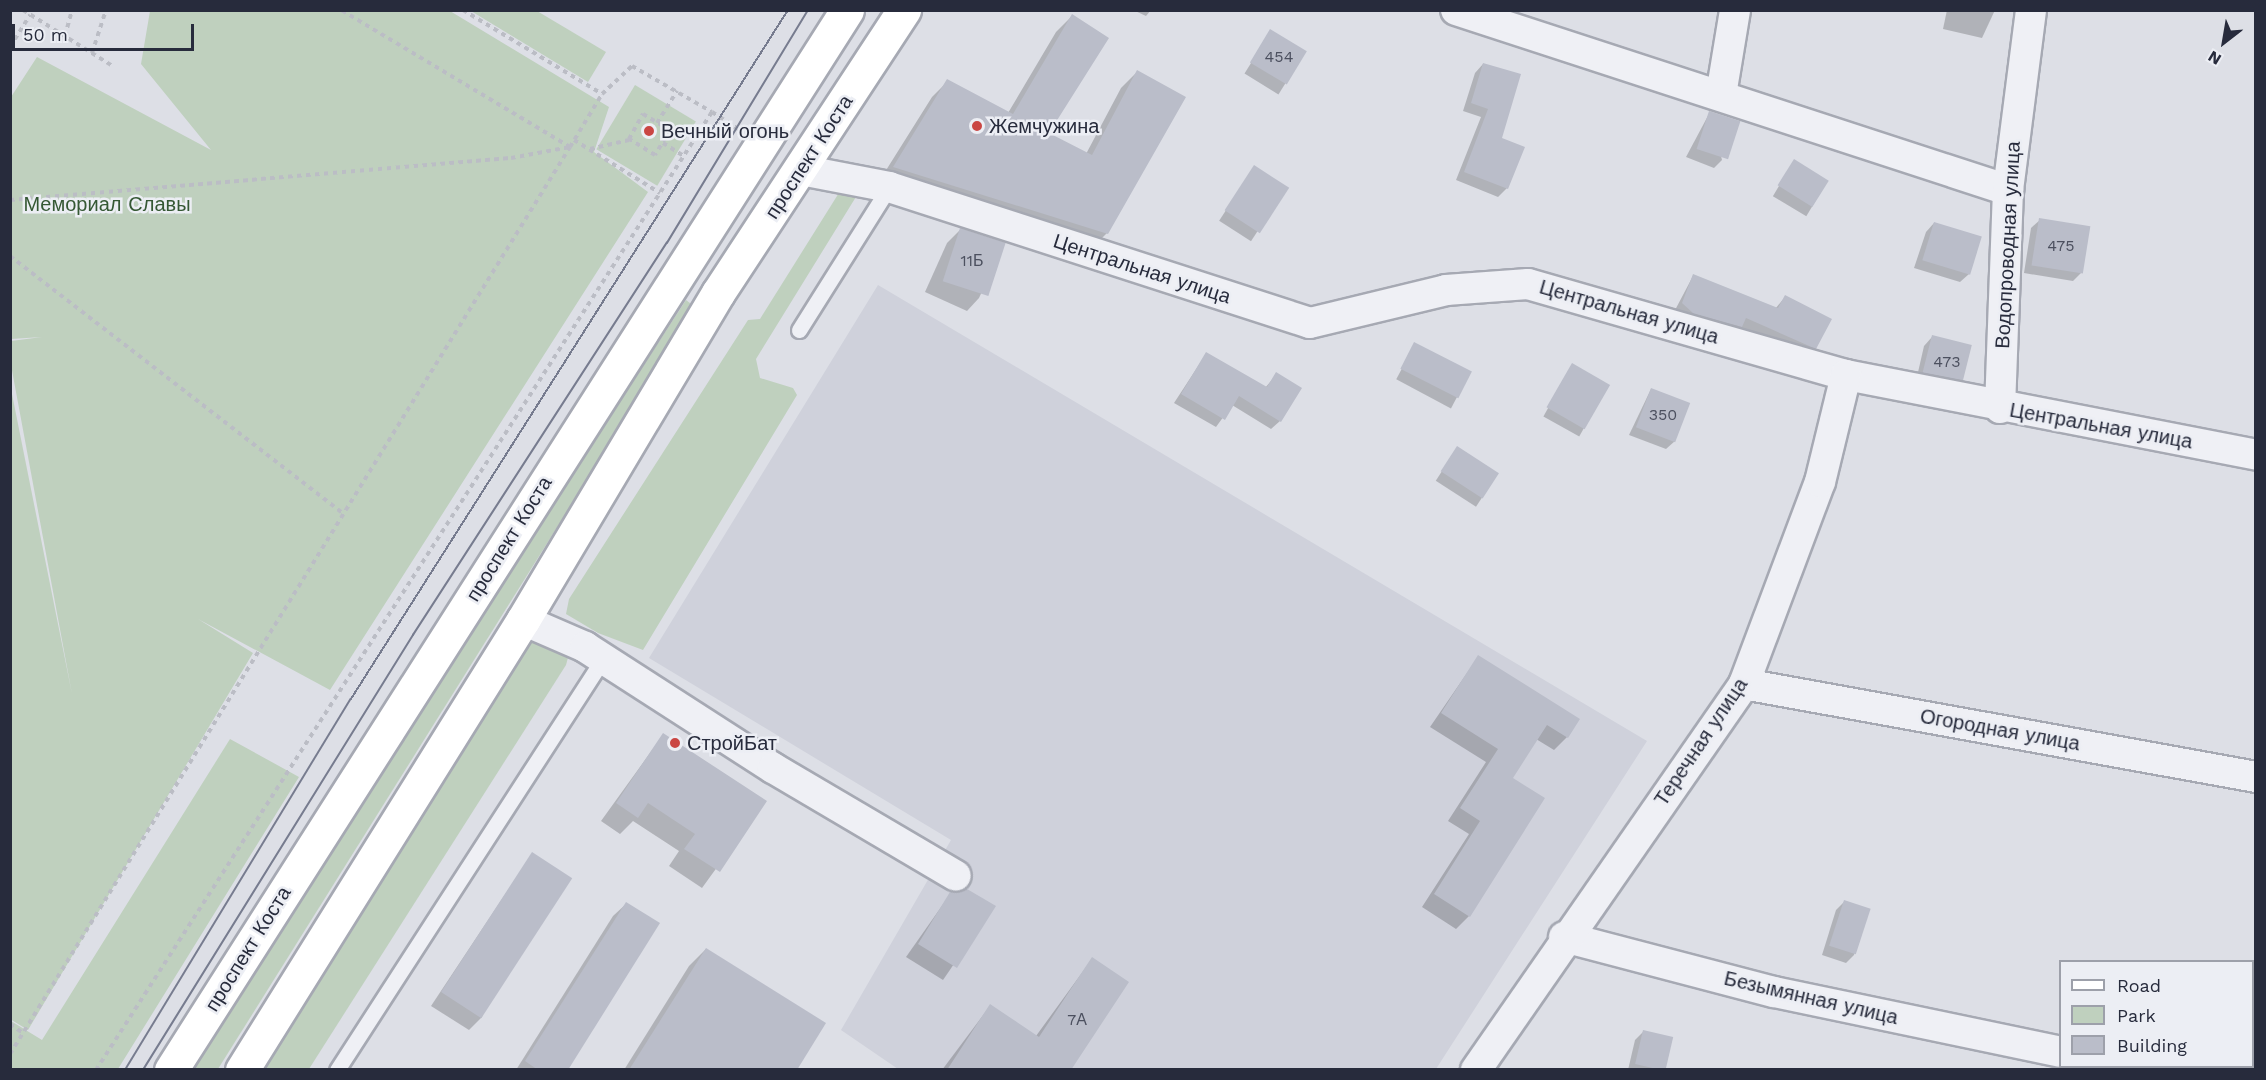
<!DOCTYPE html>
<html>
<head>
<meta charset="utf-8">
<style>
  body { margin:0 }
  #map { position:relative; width:2266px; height:1080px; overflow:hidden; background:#dddfe6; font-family:"Work Sans",sans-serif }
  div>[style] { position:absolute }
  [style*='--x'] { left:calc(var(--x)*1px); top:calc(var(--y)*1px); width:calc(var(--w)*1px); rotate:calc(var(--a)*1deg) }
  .built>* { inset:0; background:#cfd1db }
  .green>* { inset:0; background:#bfd0be; transform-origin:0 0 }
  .shadow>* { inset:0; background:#0003; transform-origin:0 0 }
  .building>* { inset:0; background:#babdc9; transform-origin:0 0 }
  .path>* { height:4px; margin-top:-2px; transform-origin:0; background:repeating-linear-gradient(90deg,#bbbdc5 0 4.5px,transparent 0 9px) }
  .roads { filter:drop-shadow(2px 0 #a6a9b3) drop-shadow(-2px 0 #a6a9b3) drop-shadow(0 2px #a6a9b3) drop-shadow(0 -2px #a6a9b3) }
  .service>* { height:15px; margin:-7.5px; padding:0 7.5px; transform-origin:7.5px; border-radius:7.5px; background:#eff0f5 }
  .minor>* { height:30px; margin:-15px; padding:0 15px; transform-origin:15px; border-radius:15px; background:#eff0f5 }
  .primary>* { height:33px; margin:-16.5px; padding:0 16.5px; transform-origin:16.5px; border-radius:16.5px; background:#fff }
  .tram>* { height:1.5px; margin:-0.75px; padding:0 0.75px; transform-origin:0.75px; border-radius:0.75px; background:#777c8f }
  .dots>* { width:16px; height:16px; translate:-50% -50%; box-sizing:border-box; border:3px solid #eceef4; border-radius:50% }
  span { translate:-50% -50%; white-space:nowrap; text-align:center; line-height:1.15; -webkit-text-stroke:5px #eceef4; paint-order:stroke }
  .number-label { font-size:16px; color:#4c505f }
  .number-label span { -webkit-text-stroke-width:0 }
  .poi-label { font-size:20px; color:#272b3c }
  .left { translate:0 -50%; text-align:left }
  .street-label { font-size:20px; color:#272b3c }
  .park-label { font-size:20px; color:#355834 }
  .frame { position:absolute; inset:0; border:12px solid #272b3c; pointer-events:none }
  .legend { position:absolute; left:2059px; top:960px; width:195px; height:108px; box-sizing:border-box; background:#eceef4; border:2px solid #9da0aa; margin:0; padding:8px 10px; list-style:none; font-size:18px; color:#272b3c }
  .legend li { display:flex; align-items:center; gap:12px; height:30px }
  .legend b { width:30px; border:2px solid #9da0aa }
  .north { position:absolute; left:2194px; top:12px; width:60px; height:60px; -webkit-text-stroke:4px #eceef4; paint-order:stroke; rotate:211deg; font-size:16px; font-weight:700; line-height:24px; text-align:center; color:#272b3c }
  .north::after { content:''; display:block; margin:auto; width:21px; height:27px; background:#272b3c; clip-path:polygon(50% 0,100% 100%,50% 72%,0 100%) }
  .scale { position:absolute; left:12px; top:24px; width:182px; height:27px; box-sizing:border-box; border:3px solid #272b3c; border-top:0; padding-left:8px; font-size:18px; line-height:21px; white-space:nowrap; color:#272b3c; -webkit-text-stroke:4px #eceef4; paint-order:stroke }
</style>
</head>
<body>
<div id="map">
  <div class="built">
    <i style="clip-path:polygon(878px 285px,1647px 741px,1436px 1069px,898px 1069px,841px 1030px,951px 840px,649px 658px)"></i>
  </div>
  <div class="green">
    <i style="clip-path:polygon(150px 11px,450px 11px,609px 107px,594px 152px,648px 192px,330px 690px,198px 619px,253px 653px,28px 1030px,10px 1019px,11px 389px,72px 694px,11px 365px,11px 341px,42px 337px,11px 339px,11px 97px,37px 57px,211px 150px,141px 64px)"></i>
    <i style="clip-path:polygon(471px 11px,537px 11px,606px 52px,588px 82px)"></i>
    <i style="left:635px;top:85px;width:71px;height:75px;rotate:31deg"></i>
    <i style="clip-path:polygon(842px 188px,859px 192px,756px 359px,760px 378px,793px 388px,797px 395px,643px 650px,598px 633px,566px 614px,569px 599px,748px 320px,760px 319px)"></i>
    <i style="clip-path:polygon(686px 300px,695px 307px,218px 1069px,185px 1070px)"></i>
    <i style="clip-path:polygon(533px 632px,570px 650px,566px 665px,309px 1069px,259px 1070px)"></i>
    <i style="clip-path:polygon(230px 739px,299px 777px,118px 1069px,11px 1069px,11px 1021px,42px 1040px)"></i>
  </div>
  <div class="shadow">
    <i style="clip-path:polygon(1133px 10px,1151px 10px,1146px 16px)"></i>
    <i style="clip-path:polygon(1947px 10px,1995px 10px,1982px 38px,1943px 29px)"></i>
    <i style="clip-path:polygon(1072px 16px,1047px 134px,1086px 154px,1121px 88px,1137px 72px,1107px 233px,1091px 249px,878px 183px,932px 97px,948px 81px,1008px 113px,1056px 32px)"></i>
    <i style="left:1271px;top:31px;width:40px;height:50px;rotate:32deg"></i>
    <i style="clip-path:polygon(1483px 64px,1507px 188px,1498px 197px,1456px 180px,1481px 117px,1463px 111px,1475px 73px)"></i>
    <i style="clip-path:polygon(1710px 112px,1722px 160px,1714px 168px,1686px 157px)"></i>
    <i style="left:1794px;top:161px;width:39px;height:41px;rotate:31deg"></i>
    <i style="left:1254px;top:167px;width:38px;height:64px;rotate:33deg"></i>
    <i style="clip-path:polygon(2040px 220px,2082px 272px,2073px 281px,2024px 273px,2031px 228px)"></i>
    <i style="clip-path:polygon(1934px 223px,1969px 274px,1960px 282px,1914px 268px,1926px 232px)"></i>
    <i style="clip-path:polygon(960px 230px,1004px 244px,979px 298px,967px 311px,925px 292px,947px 243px)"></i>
    <i style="clip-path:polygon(1693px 276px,1775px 309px,1785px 297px,1815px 348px,1806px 356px,1740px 327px,1732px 335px,1674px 312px)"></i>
    <i style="clip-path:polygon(1932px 337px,1963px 380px,1954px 388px,1916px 381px,1924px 346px)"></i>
    <i style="left:1415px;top:344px;width:62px;height:40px;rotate:28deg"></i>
    <i style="clip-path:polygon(1206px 354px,1265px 388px,1277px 374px,1280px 421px,1271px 429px,1232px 405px,1216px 427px,1174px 403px)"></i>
    <i style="left:1572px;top:365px;width:41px;height:59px;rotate:29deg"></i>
    <i style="clip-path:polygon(1651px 389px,1675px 441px,1666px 449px,1629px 435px)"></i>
    <i style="left:1457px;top:448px;width:48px;height:39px;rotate:33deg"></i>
    <i style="clip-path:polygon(1478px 657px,1567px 737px,1554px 750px,1536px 739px,1511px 779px,1469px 916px,1456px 929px,1422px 907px,1469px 834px,1448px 821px,1486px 762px,1430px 727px)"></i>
    <i style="clip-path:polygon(663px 735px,765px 801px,702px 888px,669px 866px,679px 851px,633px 821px,620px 834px,601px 821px)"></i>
    <i style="clip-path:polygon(532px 854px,482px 1017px,469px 1030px,431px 1006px)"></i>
    <i style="clip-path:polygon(951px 893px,993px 907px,943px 980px,906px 957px)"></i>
    <i style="clip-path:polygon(1845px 901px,1869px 910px,1854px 955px,1846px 963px,1822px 955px,1836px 910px)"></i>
    <i style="clip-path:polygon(626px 904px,566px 1070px,516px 1070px,613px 916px)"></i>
    <i style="clip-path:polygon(706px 949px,795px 1070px,624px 1070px,689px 966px)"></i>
    <i style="clip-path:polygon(1092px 959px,1069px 1070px,942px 1070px,990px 1006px,1036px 1036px)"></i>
    <i style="clip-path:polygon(1643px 1032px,1664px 1070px,1628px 1070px,1635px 1040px)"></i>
  </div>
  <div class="building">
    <i style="clip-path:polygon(1072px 14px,1109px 38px,1049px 133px,1092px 155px,1137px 70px,1186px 97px,1108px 234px,893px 167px,947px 79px,1013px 114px)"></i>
    <i style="left:1270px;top:29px;width:43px;height:39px;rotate:31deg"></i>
    <i style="clip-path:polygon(1483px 63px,1521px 74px,1502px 138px,1525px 147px,1508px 189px,1464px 172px,1488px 109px,1471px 103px)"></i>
    <i style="left:1709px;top:111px;width:33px;height:40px;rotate:18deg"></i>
    <i style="left:1794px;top:159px;width:41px;height:31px;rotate:32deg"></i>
    <i style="left:1254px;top:165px;width:42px;height:54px;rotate:33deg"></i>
    <i style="left:2039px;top:218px;width:52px;height:48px;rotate:9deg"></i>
    <i style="left:1934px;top:222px;width:50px;height:40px;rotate:17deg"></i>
    <i style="left:960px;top:228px;width:48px;height:56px;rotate:18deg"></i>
    <i style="clip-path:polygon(1693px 274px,1778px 308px,1785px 295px,1832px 319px,1816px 349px,1746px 318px,1742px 327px,1694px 314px,1682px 303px)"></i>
    <i style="left:1932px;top:335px;width:41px;height:39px;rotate:14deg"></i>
    <i style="left:1414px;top:342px;width:65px;height:30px;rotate:27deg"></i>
    <i style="clip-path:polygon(1206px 352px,1267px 387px,1276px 372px,1302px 388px,1281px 422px,1239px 396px,1225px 420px,1181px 394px)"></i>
    <i style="left:1572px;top:363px;width:44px;height:51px;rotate:30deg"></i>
    <i style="left:1651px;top:388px;width:42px;height:42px;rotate:21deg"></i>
    <i style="left:1457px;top:446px;width:50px;height:30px;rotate:33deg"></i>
    <i style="clip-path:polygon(1478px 655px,1580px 719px,1568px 738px,1547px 725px,1513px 778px,1545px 798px,1470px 917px,1434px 894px,1480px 821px,1460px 808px,1498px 749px,1441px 713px)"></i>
    <i style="clip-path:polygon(663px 733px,767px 801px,720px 872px,684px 849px,695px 834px,648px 803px,638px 818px,616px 803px)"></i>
    <i style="left:532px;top:852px;width:48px;height:167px;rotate:33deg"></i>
    <i style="clip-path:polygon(967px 889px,996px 906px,957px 968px,918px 944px,950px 892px)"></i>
    <i style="left:1844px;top:900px;width:28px;height:48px;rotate:18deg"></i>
    <i style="clip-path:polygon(626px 902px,660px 923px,568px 1070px,538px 1070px,525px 1061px)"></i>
    <i style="clip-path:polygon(706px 948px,826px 1023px,797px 1070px,629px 1070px)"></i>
    <i style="clip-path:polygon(1092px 957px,1129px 982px,1071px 1070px,947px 1070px,990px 1004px,1039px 1037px)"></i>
    <i style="left:1643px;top:1030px;width:31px;height:35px;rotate:13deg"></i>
  </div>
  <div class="path">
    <i style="--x:23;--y:10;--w:104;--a:32"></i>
    <i style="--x:463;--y:10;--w:162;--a:31.1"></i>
    <i style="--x:65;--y:36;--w:27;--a:-75"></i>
    <i style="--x:10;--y:47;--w:38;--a:-58"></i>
    <i style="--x:92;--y:53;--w:45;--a:-72"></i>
    <i style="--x:643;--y:114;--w:31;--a:31"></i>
    <i style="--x:670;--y:130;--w:29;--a:121"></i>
    <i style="--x:655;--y:155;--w:31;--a:-148"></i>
    <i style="--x:629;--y:139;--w:29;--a:-61"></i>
    <i style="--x:657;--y:123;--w:38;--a:-58"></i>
    <i style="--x:574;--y:140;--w:101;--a:31.6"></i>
    <i style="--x:663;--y:143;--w:25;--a:32"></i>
    <i style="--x:590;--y:149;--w:40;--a:-13"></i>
    <i style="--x:10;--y:200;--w:503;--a:-4.79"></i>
    <i style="--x:511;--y:158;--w:60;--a:-10.6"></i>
    <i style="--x:570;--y:147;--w:62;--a:-58.9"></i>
    <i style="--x:602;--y:94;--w:41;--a:-43"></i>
    <i style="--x:632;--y:66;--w:92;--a:29.9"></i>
    <i style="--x:10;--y:256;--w:420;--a:37.7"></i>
    <i style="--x:10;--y:1024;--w:16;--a:35"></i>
    <i style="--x:10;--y:1054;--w:1066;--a:-58.31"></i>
    <i style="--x:570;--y:147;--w:267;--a:-149.1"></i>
    <i style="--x:96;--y:1070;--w:1139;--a:-57.26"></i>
    <i style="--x:712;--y:112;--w:33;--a:33"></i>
  </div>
  <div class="roads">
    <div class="service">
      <i style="--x:799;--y:330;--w:169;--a:-57.8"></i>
      <i style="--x:337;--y:1070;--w:490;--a:-57.1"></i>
    </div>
    <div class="minor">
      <i style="--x:1456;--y:10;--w:581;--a:18.06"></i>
      <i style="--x:1721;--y:95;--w:86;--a:-80.6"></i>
      <i style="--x:801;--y:170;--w:90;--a:10.9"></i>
      <i style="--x:889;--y:187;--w:442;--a:17.9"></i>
      <i style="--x:1310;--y:323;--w:140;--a:-13.6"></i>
      <i style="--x:1446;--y:290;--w:82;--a:-4.2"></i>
      <i style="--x:1528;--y:284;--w:331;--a:16"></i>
      <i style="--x:1846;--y:375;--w:418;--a:11"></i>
      <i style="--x:2000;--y:408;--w:218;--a:-87.9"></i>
      <i style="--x:2008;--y:190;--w:181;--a:-82.7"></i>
      <i style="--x:523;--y:620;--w:68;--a:23.5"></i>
      <i style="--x:585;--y:647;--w:224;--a:32.8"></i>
      <i style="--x:773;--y:768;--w:212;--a:30.5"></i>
      <i style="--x:1744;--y:684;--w:520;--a:10.29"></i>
      <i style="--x:1564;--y:937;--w:217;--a:14.7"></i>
      <i style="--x:1774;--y:992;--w:292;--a:11.8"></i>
      <i style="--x:2130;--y:1066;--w:15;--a:16"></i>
      <i style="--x:1476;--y:1070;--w:470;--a:-55.2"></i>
      <i style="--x:1744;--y:684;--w:216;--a:-69.4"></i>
      <i style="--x:1820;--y:482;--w:110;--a:-76.3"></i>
    </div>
    <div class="primary">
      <i style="--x:171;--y:1070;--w:1257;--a:-57.47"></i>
      <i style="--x:242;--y:1070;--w:531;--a:-58.02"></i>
      <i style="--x:523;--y:620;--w:381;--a:-59.2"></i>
      <i style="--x:718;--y:293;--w:339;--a:-56.7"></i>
    </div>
  </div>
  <div class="tram">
    <i style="--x:125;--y:1070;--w:434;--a:-58.7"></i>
    <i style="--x:351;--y:699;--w:816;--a:-57.61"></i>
    <i style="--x:143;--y:1070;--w:512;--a:-58.17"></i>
    <i style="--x:413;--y:635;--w:467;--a:-57.1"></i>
    <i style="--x:667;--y:243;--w:272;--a:-58.8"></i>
  </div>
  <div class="dots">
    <i style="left:977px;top:126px;background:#ca4643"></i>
    <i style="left:649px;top:131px;background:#ca4643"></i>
    <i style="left:675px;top:743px;background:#ca4643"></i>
  </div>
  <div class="number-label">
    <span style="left:1279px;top:57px">454</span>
    <span style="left:2061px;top:246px">475</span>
    <span style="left:972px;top:261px">11Б</span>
    <span style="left:1947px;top:362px">473</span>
    <span style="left:1663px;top:415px">350</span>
    <span style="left:1077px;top:1020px">7А</span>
  </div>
  <div class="poi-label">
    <span class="left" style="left:989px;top:126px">Жемчужина</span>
    <span class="left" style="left:661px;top:131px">Вечный огонь</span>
    <span class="left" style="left:687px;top:743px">СтройБат</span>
  </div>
  <div class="street-label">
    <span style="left:809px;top:157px;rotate:-57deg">проспект Коста</span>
    <span style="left:2008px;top:245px;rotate:-87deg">Водопроводная улица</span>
    <span style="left:1142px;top:269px;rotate:18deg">Центральная улица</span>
    <span style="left:1629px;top:312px;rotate:16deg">Центральная улица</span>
    <span style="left:2101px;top:426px;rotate:10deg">Центральная улица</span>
    <span style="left:509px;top:539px;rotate:-58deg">проспект Коста</span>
    <span style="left:2000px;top:730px;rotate:10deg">Огородная улица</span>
    <span style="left:1701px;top:742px;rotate:-56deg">Теречная улица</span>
    <span style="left:248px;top:949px;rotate:-58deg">проспект Коста</span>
    <span style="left:1811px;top:998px;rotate:13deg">Безымянная улица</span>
  </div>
  <div class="park-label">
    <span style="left:107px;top:204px">Мемориал Славы</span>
  </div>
  <div class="frame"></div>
  <ul class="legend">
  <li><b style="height:8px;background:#fff"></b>Road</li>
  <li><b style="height:16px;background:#bfd0be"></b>Park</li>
  <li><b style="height:16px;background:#babdc9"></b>Building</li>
  </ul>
  <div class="north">N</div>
  <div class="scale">50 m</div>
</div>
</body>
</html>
